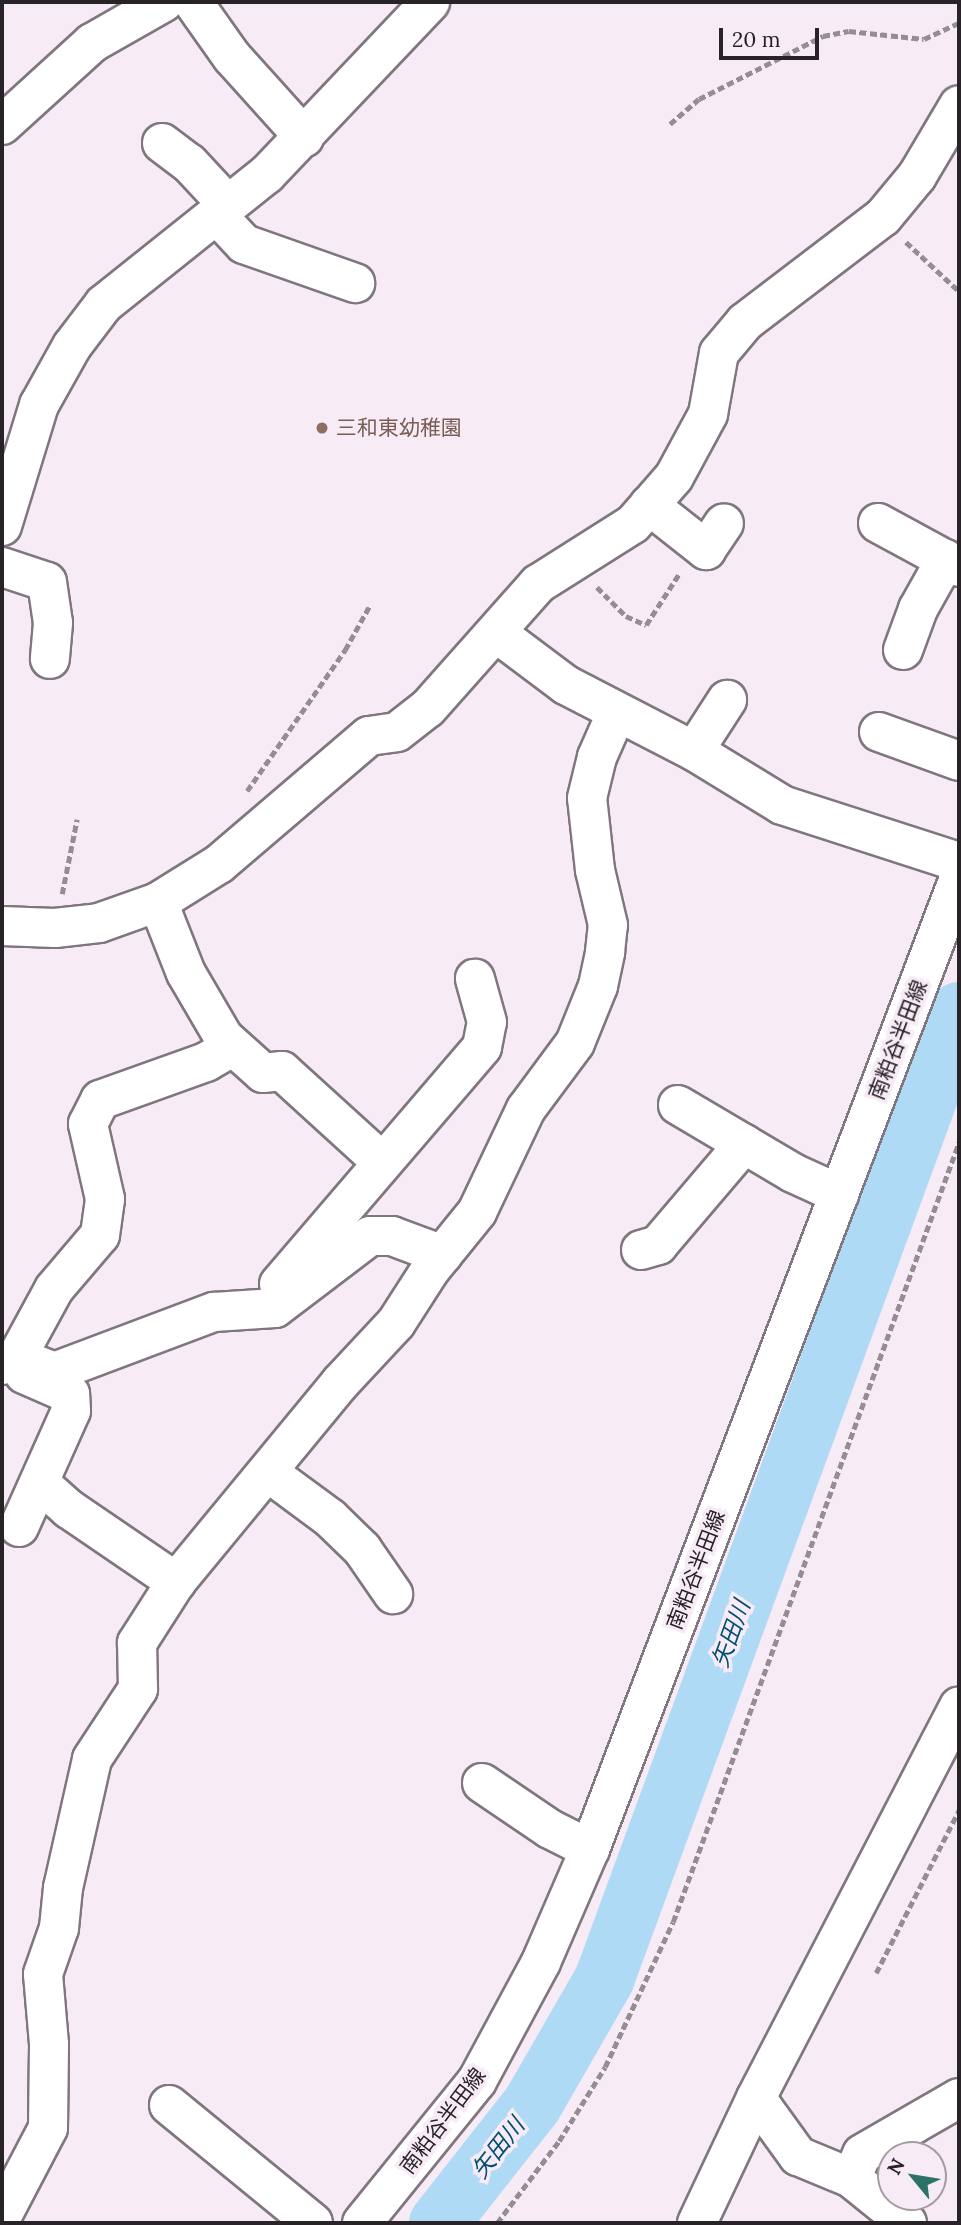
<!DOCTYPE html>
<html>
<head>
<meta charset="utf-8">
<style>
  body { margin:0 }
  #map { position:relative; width:961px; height:2225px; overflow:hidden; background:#f7ebf6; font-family:Lora,"Noto Sans JP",serif }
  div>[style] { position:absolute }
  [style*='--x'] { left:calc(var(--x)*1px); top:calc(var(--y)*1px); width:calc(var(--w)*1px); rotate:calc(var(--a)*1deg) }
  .river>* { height:60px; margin:-30px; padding:0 30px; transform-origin:30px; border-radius:30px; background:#afdaf6 }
  .path>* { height:4.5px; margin-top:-2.25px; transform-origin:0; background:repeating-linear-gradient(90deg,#958c94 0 7px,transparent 0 10.5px) }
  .roads { filter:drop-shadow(2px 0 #80767f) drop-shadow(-2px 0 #80767f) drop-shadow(0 2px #80767f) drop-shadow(0 -2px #80767f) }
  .minor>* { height:38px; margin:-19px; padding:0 19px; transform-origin:19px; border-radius:19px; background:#fff }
  .major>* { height:38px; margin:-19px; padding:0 19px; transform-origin:19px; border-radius:19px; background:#fff }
  .dots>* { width:19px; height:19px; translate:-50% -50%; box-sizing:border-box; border:4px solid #f7ebf6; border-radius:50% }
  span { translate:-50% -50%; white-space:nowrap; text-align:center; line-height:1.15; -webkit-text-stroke:7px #f7ebf6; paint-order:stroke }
  .education-label { font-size:21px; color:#785e54 }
  .left { translate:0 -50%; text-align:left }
  .street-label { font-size:21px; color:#282327 }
  .water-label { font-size:23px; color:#005074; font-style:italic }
  .frame { position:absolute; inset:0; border:4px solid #282327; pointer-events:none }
  .north { position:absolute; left:877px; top:2141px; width:70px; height:70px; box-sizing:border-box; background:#f7ebf6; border:2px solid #a49ba3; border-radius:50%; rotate:300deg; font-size:19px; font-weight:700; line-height:28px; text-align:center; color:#282327 }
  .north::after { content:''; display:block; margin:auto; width:24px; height:32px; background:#2d7267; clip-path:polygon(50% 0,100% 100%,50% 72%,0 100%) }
  .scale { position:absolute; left:719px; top:28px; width:100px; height:32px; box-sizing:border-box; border:4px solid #282327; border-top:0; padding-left:9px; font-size:21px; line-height:24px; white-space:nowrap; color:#282327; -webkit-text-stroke:5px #f7ebf6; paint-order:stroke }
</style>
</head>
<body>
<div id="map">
  <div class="river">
    <i style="--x:439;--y:2223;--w:150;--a:-51.8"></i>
    <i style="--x:532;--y:2105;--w:144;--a:-60.1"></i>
    <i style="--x:604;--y:1980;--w:1031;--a:-69.86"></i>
  </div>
  <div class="path">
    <i style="--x:670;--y:124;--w:38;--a:-41"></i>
    <i style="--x:699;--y:99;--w:139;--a:-26.9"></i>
    <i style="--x:823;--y:36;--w:26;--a:-11"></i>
    <i style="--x:849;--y:31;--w:75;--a:6.1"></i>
    <i style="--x:924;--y:39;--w:38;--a:-25"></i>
    <i style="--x:906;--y:242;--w:72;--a:42.8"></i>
    <i style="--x:597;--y:587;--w:41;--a:45"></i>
    <i style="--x:626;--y:616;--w:22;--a:24"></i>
    <i style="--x:646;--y:625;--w:61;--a:-57.1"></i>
    <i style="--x:247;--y:791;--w:172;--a:-55.2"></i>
    <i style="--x:345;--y:650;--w:51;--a:-60.9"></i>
    <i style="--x:62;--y:894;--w:76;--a:-78.7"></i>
    <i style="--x:876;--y:1973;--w:183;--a:-63"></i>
    <i style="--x:497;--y:2223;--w:103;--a:-52.9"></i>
    <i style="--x:559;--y:2141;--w:87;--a:-58.1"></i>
    <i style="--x:605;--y:2067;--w:160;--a:-64.9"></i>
    <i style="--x:673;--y:1922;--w:831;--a:-69.86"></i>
  </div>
  <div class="roads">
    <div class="minor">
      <i style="--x:193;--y:2;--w:67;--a:54.7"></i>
      <i style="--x:232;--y:57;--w:108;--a:48"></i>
      <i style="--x:2;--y:125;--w:122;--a:-42.3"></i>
      <i style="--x:92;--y:43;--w:83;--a:-29.7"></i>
      <i style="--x:162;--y:143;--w:34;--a:37"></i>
      <i style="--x:189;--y:163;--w:57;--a:47.1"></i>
      <i style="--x:216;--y:214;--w:41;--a:47"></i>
      <i style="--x:244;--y:244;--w:118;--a:19.4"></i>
      <i style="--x:649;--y:505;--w:73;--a:38.3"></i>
      <i style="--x:706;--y:550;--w:32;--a:-56"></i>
      <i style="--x:878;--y:523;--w:92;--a:28.5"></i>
      <i style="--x:2;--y:526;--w:127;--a:-73"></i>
      <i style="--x:39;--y:405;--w:68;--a:-60.8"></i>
      <i style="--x:72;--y:346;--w:53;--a:-52.7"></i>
      <i style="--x:104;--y:304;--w:208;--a:-38.6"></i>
      <i style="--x:267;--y:174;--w:237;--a:-46.5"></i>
      <i style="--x:2;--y:567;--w:47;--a:18.4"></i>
      <i style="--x:47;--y:582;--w:41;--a:81.7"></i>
      <i style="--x:53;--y:623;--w:36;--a:95"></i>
      <i style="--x:498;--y:634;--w:85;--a:36.9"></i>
      <i style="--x:566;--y:685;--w:144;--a:27.3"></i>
      <i style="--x:694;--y:751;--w:103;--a:31.5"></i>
      <i style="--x:782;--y:805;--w:186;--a:17.9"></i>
      <i style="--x:903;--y:650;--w:44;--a:-69.9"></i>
      <i style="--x:918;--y:609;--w:57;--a:-60.8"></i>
      <i style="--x:879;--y:732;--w:85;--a:19.9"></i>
      <i style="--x:694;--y:751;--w:61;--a:-57.1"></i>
      <i style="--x:158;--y:902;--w:76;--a:68.5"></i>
      <i style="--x:186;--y:973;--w:75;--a:59.7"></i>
      <i style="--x:224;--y:1038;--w:52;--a:41.9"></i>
      <i style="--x:263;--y:1073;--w:19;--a:-6"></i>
      <i style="--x:282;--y:1071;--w:135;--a:42.3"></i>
      <i style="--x:2;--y:926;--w:53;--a:2.2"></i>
      <i style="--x:55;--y:928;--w:44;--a:-6.5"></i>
      <i style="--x:99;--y:923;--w:63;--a:-19.6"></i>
      <i style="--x:158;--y:902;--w:72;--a:-31.9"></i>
      <i style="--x:219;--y:864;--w:197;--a:-40.5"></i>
      <i style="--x:369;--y:736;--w:28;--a:-8"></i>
      <i style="--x:397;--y:732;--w:39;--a:-38"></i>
      <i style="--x:428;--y:708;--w:166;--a:-48.4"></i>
      <i style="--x:538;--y:584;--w:112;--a:-32.3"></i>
      <i style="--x:633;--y:524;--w:62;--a:-48.9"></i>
      <i style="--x:674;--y:477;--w:72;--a:-61.6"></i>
      <i style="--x:708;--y:414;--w:62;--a:-79.8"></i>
      <i style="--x:719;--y:353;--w:40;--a:-50"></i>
      <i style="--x:745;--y:322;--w:173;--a:-37.3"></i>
      <i style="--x:883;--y:217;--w:53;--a:-50.3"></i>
      <i style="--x:917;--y:176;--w:82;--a:-59.4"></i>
      <i style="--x:678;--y:1105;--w:134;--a:30.6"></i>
      <i style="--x:793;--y:1173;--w:51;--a:24.5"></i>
      <i style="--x:641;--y:1250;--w:18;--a:-16"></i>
      <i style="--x:658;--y:1245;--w:133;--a:-49.6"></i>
      <i style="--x:279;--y:1284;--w:312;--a:-49.4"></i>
      <i style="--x:482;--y:1047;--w:25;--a:-79"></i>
      <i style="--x:487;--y:1022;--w:45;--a:-105.6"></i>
      <i style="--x:17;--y:1357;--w:77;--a:-61.4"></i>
      <i style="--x:54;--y:1289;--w:71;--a:-49.6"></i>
      <i style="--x:100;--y:1235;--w:36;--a:-82"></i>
      <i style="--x:105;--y:1199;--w:77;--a:-102.8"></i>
      <i style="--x:88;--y:1124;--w:27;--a:-63"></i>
      <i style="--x:100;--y:1100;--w:113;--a:-19.7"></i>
      <i style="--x:206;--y:1062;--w:30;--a:-30"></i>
      <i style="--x:2;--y:1365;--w:17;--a:-28"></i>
      <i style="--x:17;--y:1357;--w:40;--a:22"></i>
      <i style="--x:54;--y:1372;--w:171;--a:-20.6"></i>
      <i style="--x:214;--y:1312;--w:61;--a:-3.8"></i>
      <i style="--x:275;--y:1308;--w:119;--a:-37.2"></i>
      <i style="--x:370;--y:1236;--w:22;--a:0"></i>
      <i style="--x:392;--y:1236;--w:54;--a:20.4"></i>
      <i style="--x:269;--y:1473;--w:76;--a:36.4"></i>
      <i style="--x:330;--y:1518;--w:45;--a:44.1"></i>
      <i style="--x:362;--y:1549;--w:55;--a:55.4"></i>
      <i style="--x:41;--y:1484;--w:38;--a:42"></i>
      <i style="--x:69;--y:1509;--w:130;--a:34.3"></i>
      <i style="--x:19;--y:1527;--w:127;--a:-65.9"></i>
      <i style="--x:71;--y:1411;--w:17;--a:-93"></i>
      <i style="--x:70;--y:1394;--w:50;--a:-156.5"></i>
      <i style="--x:482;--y:1783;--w:82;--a:34.1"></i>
      <i style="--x:550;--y:1829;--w:45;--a:26.6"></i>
      <i style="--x:756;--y:2098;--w:72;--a:54.1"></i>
      <i style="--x:798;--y:2156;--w:57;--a:22.5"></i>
      <i style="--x:851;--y:2178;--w:26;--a:-65"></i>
      <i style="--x:862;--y:2154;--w:112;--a:-30"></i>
      <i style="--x:169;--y:2105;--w:186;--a:39.3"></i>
      <i style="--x:851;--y:2178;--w:72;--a:38.8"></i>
      <i style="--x:2;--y:2216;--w:99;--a:-62.4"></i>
      <i style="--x:48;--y:2128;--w:84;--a:-89.3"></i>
      <i style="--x:49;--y:2044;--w:70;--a:-94.9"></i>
      <i style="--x:43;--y:1974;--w:49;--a:-70.8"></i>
      <i style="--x:59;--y:1928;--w:40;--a:-84.3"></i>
      <i style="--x:63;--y:1888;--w:132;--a:-77.3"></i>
      <i style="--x:92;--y:1759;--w:84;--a:-56.7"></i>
      <i style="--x:138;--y:1689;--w:46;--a:-91.2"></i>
      <i style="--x:137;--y:1643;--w:72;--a:-57.4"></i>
      <i style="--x:176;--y:1582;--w:258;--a:-50.5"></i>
      <i style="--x:340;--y:1383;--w:82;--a:-47"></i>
      <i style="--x:396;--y:1323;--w:63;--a:-57.3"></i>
      <i style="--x:430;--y:1270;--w:75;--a:-51"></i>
      <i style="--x:477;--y:1212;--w:114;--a:-64.6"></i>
      <i style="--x:526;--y:1109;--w:82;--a:-53.4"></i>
      <i style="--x:575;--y:1043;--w:61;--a:-68"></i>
      <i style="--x:598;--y:986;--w:35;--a:-78"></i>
      <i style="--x:605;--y:952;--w:27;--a:-84"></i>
      <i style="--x:608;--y:925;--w:57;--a:-103.3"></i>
      <i style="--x:595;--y:870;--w:72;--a:-96.3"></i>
      <i style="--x:587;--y:798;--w:42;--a:-76.3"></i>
      <i style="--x:597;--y:757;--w:47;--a:-66.2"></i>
      <i style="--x:697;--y:2223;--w:138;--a:-64.7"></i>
      <i style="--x:756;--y:2098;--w:441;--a:-62.6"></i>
    </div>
    <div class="major">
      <i style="--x:362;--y:2223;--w:183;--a:-51"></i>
      <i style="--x:477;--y:2081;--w:135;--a:-61.7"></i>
      <i style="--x:541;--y:1962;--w:123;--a:-66.6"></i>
      <i style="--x:590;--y:1849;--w:1039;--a:-69.19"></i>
    </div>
  </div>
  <div class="dots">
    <i style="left:322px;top:428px;background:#8d6e63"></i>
  </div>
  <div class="education-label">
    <span class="left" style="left:336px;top:428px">三和東幼稚園</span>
  </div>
  <div class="street-label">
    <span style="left:898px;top:1040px;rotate:-69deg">南粕谷半田線</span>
    <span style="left:696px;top:1570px;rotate:-69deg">南粕谷半田線</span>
    <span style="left:443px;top:2121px;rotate:-53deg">南粕谷半田線</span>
  </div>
  <div class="water-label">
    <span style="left:731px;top:1634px;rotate:-70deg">矢田川</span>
    <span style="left:498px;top:2148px;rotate:-52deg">矢田川</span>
  </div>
  <div class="frame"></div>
  <div class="north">N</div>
  <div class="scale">20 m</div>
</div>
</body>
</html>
